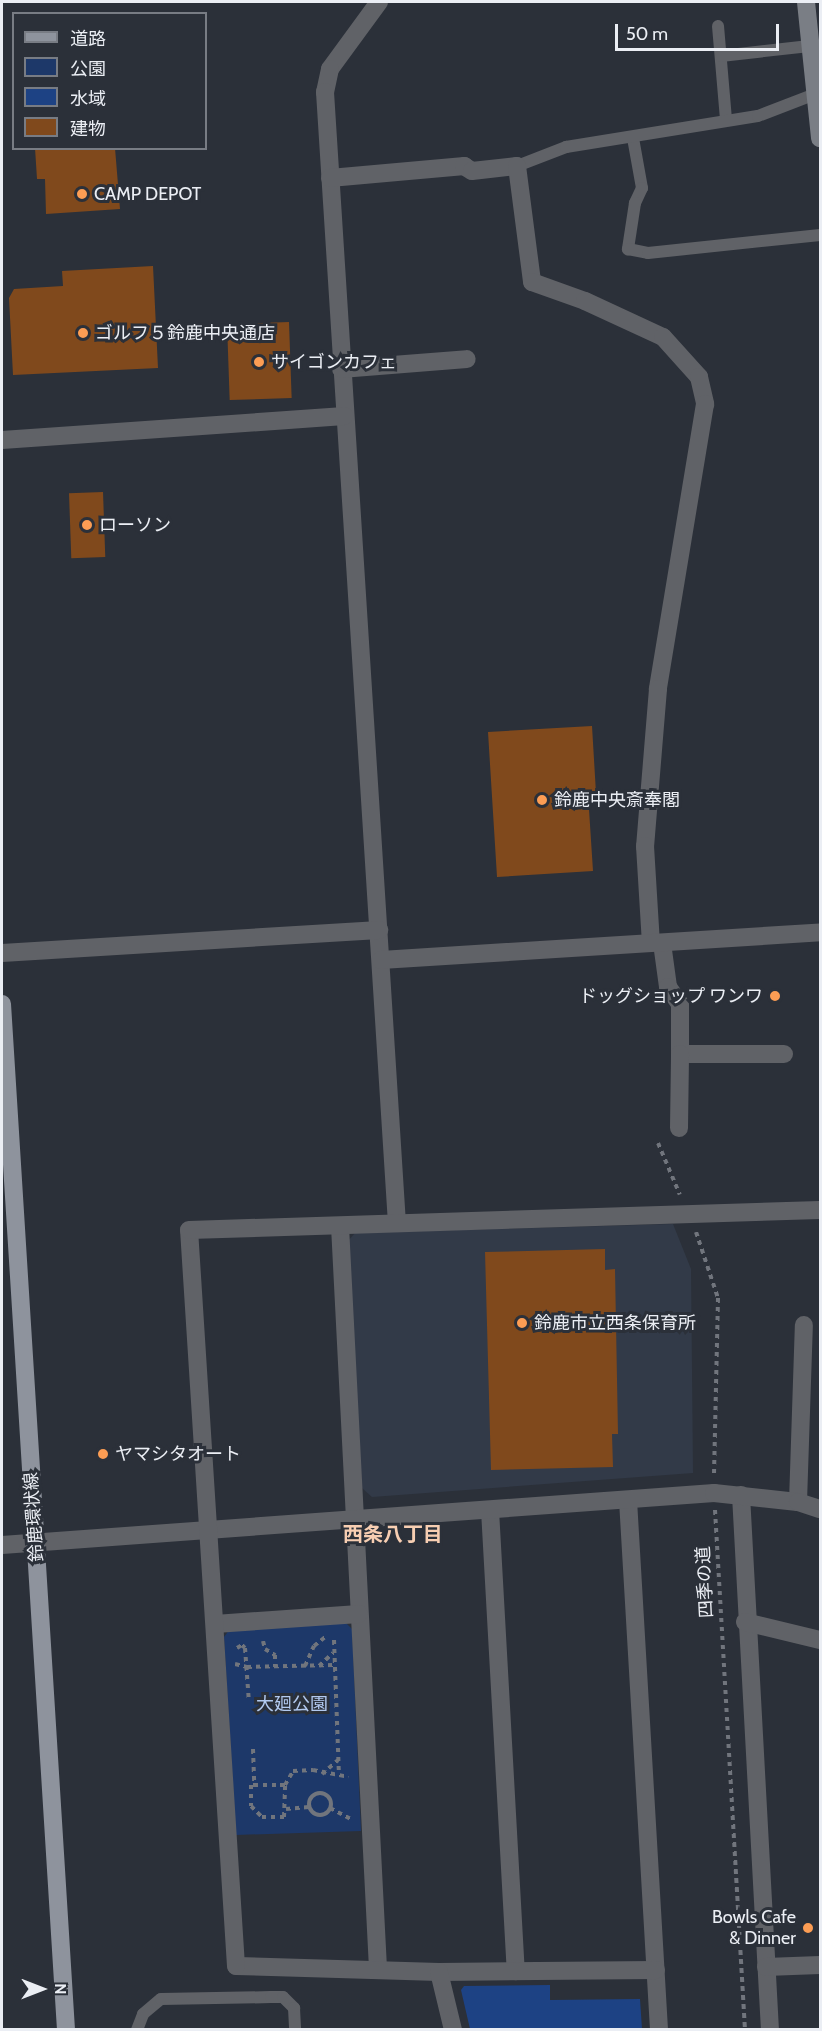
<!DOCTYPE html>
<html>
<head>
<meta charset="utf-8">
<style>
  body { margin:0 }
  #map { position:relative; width:822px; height:2031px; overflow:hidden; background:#2b3039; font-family:Cabin,"Noto Sans JP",sans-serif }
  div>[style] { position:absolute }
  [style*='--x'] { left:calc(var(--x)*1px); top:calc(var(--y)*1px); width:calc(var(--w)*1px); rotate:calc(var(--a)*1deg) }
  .built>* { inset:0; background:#323a48 }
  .green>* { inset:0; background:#1d3869 }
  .water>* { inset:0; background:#1d4284 }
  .building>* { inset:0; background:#80491c; transform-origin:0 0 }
  .path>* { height:4px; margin-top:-2px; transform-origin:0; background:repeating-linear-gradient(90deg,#71757d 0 4.5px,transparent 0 9px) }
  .path>.ring { margin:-2px; padding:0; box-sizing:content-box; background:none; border:4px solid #71757d; border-radius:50% }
  .lane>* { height:12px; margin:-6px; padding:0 6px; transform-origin:6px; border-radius:6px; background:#606267 }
  .street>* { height:18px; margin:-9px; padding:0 9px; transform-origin:9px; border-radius:9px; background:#606267 }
  .secondary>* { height:18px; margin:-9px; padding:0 9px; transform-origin:9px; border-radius:9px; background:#7a7e85 }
  .primary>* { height:18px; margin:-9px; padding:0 9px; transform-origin:9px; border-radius:9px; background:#8e939d }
  .dots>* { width:16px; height:16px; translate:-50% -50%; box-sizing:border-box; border:3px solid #2b3039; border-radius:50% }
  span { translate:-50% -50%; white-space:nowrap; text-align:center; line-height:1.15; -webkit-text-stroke:6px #2b3039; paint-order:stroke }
  .poi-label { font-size:18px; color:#ebeef4 }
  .left { translate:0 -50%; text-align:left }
  .right { translate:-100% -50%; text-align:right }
  .street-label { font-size:18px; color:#ebeef4 }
  .park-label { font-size:18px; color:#b2c9ef }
  .neighbourhood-label { font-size:20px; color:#f7ceb2; font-weight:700 }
  .frame { position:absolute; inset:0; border:3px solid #ebeef4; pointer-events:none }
  .legend { position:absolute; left:12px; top:12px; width:195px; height:138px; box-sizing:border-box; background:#2b3039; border:2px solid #787c84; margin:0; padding:8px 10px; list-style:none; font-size:18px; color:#ebeef4 }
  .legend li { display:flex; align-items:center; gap:12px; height:30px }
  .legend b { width:30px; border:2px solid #787c84 }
  .north { position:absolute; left:12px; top:1959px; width:60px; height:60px; -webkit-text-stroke:4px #2b3039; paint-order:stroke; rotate:90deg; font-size:16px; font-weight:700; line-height:24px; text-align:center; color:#ebeef4 }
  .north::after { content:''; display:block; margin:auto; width:21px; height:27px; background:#ebeef4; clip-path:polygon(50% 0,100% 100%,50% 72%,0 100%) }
  .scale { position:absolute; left:615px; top:24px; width:164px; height:27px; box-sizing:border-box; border:3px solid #ebeef4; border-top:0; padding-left:8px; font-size:18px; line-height:21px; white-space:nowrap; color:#ebeef4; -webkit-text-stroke:4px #2b3039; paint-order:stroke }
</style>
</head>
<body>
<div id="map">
  <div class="built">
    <i style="clip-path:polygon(673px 1224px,691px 1269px,693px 1473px,372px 1497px,362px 1488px,348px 1241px,355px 1233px)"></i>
  </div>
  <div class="green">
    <i style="clip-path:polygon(344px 1621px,352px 1629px,361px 1831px,236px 1835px,224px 1637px,230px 1629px)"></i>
  </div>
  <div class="water">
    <i style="clip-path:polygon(550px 1985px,550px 2000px,640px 1999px,642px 2029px,470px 2029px,461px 1990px,464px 1986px)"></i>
  </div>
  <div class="building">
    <i style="clip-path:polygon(35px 148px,115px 148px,120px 209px,46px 214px,45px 179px,37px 179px)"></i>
    <i style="clip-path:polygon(153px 266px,158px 368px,13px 375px,9px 298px,14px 289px,63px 286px,62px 271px)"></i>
    <i style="left:289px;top:322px;width:76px;height:62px;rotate:88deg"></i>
    <i style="left:103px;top:492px;width:65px;height:34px;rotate:88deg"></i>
    <i style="clip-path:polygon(592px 726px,596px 793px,588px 794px,593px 871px,497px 877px,488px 732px)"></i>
    <i style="clip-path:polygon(605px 1249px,605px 1270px,615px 1269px,618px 1434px,612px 1434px,613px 1467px,491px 1470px,485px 1252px)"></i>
  </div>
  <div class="path">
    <i style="--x:658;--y:1143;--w:56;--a:67.1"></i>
    <i style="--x:696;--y:1232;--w:70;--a:71.6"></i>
    <i style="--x:718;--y:1298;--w:178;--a:91.3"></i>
    <i style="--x:715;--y:1510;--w:521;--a:86.7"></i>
    <i style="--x:334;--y:1640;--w:134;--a:87.9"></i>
    <i style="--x:263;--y:1641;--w:8;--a:76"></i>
    <i style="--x:265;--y:1649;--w:12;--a:31"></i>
    <i style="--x:275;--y:1655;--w:12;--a:90"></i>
    <i style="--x:237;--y:1648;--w:6;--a:-31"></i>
    <i style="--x:242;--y:1645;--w:4;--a:45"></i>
    <i style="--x:245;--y:1648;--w:54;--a:85.8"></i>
    <i style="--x:235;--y:1664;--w:12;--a:14"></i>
    <i style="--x:247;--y:1667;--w:87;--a:-1.3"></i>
    <i style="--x:305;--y:1666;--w:22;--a:-66"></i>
    <i style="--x:314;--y:1646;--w:14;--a:-39"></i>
    <i style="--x:319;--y:1666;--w:19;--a:-43"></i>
    <i style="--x:253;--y:1749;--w:36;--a:88"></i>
    <i style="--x:322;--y:1774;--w:21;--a:-41"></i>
    <i style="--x:285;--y:1785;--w:34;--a:180"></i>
    <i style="--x:251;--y:1785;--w:21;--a:90"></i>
    <i style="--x:251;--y:1806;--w:16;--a:45"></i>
    <i style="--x:262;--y:1817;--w:22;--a:0"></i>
    <i style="--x:284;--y:1817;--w:32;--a:-88"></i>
    <i style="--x:285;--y:1785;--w:16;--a:-60"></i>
    <i style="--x:293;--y:1771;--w:20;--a:-3"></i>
    <i style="--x:313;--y:1770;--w:36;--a:11"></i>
    <i class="ring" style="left:309px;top:1793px;width:18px;height:18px"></i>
    <i style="--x:330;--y:1808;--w:24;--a:28"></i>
    <i style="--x:286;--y:1809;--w:23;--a:-5"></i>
  </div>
  <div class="lane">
    <i style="--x:718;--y:26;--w:94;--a:85.1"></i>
    <i style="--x:721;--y:56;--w:89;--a:-6.5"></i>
    <i style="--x:633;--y:138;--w:51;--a:79.8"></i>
    <i style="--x:642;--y:188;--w:17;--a:115"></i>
    <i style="--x:635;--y:203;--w:47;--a:98.7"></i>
    <i style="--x:628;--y:249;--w:20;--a:11"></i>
    <i style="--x:648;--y:253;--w:173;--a:-6"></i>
    <i style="--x:517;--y:166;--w:53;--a:-21.2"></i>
    <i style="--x:566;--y:147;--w:194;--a:-9.2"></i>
    <i style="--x:758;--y:116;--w:61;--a:-21.1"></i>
    <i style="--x:137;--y:2030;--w:17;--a:-69"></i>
    <i style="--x:143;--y:2014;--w:23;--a:-40"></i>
    <i style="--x:161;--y:1999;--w:110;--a:-1"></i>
    <i style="--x:271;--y:1997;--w:12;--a:0"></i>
    <i style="--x:283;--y:1997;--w:16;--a:45"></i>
    <i style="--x:294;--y:2008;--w:22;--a:87"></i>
  </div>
  <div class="street">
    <i style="--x:379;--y:2;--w:83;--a:126.2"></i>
    <i style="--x:330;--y:69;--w:24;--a:102"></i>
    <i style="--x:325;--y:92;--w:1133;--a:86.36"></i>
    <i style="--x:330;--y:178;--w:135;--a:-5.1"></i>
    <i style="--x:464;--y:166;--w:9;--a:32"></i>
    <i style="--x:472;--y:171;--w:45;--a:-6.3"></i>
    <i style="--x:517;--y:166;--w:117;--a:82.6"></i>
    <i style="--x:532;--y:282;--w:56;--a:19.7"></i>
    <i style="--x:585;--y:301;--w:86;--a:24.8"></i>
    <i style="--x:663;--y:337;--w:54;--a:48"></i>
    <i style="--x:699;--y:377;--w:28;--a:77"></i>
    <i style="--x:705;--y:404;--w:289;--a:99.4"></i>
    <i style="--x:658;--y:689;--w:158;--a:94.7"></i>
    <i style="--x:645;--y:846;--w:97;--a:86.5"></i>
    <i style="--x:341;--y:369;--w:126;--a:-4.5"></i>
    <i style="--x:2;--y:440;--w:343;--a:-4"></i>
    <i style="--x:662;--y:943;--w:44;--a:82.2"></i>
    <i style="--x:668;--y:987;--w:21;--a:55"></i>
    <i style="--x:680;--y:1004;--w:50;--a:90"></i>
    <i style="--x:680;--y:1054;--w:104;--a:0"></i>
    <i style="--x:2;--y:953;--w:378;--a:-3.5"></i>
    <i style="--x:381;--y:960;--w:440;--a:-3.6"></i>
    <i style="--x:679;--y:1128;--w:74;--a:-89.2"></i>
    <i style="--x:340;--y:1226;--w:744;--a:87.07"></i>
    <i style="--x:741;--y:1495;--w:536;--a:86.9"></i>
    <i style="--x:628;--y:1500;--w:531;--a:86.65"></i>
    <i style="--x:798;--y:1502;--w:177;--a:-88.1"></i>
    <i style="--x:490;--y:1510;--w:462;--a:86.8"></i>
    <i style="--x:2;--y:1545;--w:714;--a:-4.18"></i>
    <i style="--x:714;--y:1493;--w:84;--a:6.1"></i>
    <i style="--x:798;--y:1502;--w:23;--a:18"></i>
    <i style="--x:745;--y:1622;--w:77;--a:13.5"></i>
    <i style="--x:215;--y:1624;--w:144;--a:-4"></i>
    <i style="--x:766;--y:1967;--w:54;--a:-2.1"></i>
    <i style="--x:656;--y:1970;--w:217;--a:179.5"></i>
    <i style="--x:439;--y:1972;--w:203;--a:-178.3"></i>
    <i style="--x:236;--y:1966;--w:737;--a:-93.65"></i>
    <i style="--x:189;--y:1230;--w:631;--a:-1.82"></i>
    <i style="--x:439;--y:1972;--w:60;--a:76.4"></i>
  </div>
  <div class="secondary">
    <i style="--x:806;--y:2;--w:137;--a:84.1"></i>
  </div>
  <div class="primary">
    <i style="--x:2;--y:1004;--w:1028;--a:86.43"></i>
  </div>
  <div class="dots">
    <i style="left:82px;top:194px;background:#fc9d54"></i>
    <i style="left:83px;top:333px;background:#fc9d54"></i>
    <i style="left:259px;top:362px;background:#fc9d54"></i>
    <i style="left:87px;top:525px;background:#fc9d54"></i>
    <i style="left:542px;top:800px;background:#fc9d54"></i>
    <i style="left:775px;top:996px;background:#fc9d54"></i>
    <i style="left:522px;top:1323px;background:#fc9d54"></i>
    <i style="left:103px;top:1454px;background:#fc9d54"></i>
    <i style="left:808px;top:1928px;background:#fc9d54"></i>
  </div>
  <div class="poi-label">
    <span class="left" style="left:94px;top:194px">CAMP DEPOT</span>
    <span class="left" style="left:95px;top:333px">ゴルフ５鈴鹿中央通店</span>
    <span class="left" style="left:271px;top:362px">サイゴンカフェ</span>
    <span class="left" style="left:99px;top:525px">ローソン</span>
    <span class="left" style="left:554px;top:800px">鈴鹿中央斎奉閣</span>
    <span class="right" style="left:763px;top:996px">ドッグショップ ワンワ</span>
    <span class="left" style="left:534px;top:1323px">鈴鹿市立西条保育所</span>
    <span class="left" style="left:115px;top:1454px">ヤマシタオート</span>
    <span class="right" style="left:796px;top:1928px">Bowls Cafe<br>&amp; Dinner</span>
  </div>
  <div class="street-label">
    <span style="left:34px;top:1517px;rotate:-94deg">鈴鹿環状線</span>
    <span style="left:705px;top:1582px;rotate:-93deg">四季の道</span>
  </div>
  <div class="park-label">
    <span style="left:292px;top:1704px">大廻公園</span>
  </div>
  <div class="neighbourhood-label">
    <span style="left:393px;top:1534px">西条八丁目</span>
  </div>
  <div class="frame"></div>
  <ul class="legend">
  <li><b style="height:8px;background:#8e939d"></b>道路</li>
  <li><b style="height:16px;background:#1d3869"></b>公園</li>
  <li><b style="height:16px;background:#1d4284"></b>水域</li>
  <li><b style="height:16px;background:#80491c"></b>建物</li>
  </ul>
  <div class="north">N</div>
  <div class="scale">50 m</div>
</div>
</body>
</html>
